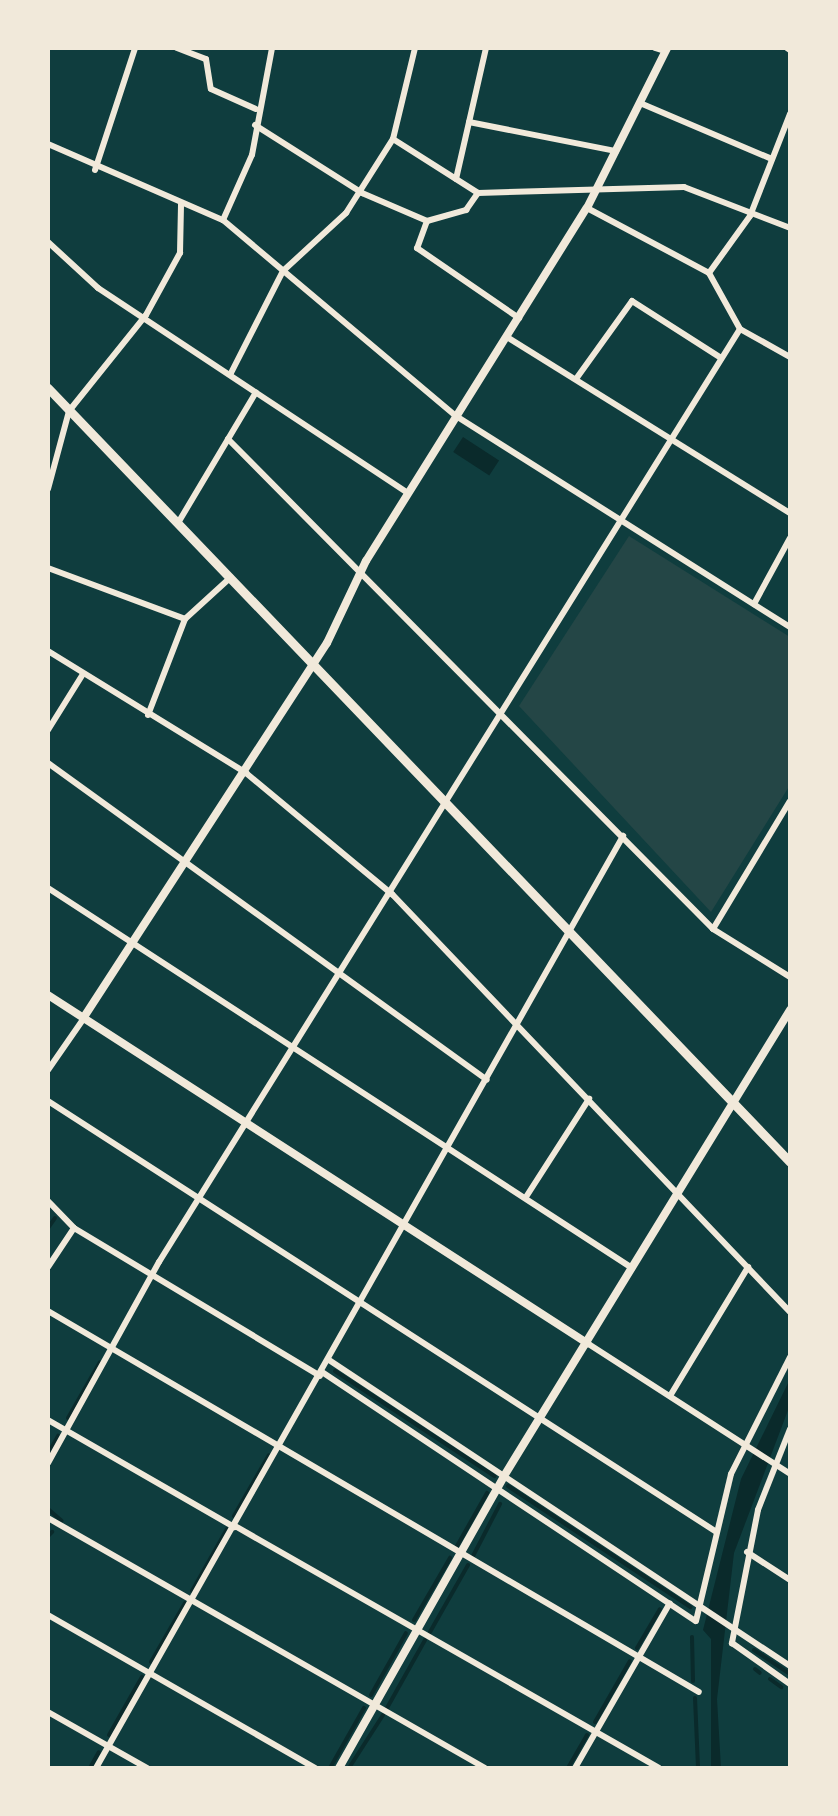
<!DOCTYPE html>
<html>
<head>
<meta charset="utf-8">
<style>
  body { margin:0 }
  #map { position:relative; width:838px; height:1816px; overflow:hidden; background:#0f3d3e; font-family:"Golos Text",sans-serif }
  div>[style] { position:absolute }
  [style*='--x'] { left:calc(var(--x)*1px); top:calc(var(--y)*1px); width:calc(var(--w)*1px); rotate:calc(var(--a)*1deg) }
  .green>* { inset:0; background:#244646 }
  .water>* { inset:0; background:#0a2a2b; transform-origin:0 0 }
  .stream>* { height:4px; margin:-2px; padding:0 2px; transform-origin:2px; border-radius:2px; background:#0a2a2b }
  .minor>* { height:6px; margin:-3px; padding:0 3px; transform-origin:3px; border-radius:3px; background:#f1e9da }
  .tertiary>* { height:8px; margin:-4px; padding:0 4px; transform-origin:4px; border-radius:4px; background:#f1e9da }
  .secondary>* { height:9px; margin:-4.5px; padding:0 4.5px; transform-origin:4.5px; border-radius:4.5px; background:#f1e9da }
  span { translate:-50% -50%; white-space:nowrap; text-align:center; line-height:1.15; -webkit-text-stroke:10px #f1e9da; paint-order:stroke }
  .frame { position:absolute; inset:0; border:50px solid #f1e9da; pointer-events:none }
</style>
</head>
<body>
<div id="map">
  <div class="green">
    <i style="clip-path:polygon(629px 536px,790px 637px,790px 785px,711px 912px,519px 706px)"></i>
  </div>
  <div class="water">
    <i style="left:463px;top:437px;width:43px;height:18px;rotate:33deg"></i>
    <i style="clip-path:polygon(790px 1379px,790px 1405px,734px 1553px,717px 1699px,721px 1768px,711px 1768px,711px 1639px,703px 1630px,741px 1479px)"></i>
  </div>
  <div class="stream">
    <i style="--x:48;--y:1228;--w:12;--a:-55"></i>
    <i style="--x:335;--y:1371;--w:191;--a:33.4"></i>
    <i style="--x:68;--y:1418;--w:64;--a:-60.3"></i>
    <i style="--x:48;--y:1454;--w:21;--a:-61"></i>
    <i style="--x:508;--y:1486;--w:219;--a:33.6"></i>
    <i style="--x:48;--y:1509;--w:18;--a:41"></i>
    <i style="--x:234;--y:1516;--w:70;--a:-60.2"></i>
    <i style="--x:48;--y:1536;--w:6;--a:-45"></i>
    <i style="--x:457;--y:1546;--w:61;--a:-60.5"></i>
    <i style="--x:472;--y:1558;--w:61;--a:-62.6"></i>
    <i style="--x:192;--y:1591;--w:71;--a:-60.6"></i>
    <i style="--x:414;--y:1620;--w:72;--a:-59.9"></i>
    <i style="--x:430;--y:1632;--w:77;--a:-60.4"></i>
    <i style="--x:692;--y:1637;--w:44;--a:88.7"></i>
    <i style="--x:637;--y:1648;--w:45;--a:-59.5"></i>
    <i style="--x:754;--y:1650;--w:43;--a:33.7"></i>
    <i style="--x:151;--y:1662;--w:68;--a:-60"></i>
    <i style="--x:755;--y:1669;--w:6;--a:39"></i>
    <i style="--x:770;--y:1679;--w:14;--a:36"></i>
    <i style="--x:371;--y:1695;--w:71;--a:-60.6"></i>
    <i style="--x:695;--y:1698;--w:70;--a:87.5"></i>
    <i style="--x:387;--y:1708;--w:78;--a:-60.8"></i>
    <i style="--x:595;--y:1722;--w:70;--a:-60.2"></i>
    <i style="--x:109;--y:1735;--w:67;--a:-60.4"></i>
    <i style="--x:90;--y:1768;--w:18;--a:-61"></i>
    <i style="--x:330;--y:1768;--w:69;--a:-60.5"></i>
    <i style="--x:349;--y:1768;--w:63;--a:-57.3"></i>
    <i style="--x:568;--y:1768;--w:38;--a:-60"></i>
  </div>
  <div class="minor">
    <i style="--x:177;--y:48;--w:31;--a:21"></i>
    <i style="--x:206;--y:59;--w:30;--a:81"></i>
    <i style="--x:211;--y:89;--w:49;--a:24"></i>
    <i style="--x:655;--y:48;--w:10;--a:17"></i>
    <i style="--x:787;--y:48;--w:4;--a:34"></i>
    <i style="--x:640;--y:103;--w:143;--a:23"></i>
    <i style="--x:469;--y:122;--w:150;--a:11.2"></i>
    <i style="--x:255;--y:125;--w:127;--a:32.4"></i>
    <i style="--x:362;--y:193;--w:71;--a:23.3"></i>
    <i style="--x:427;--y:221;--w:41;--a:-15.8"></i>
    <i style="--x:466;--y:210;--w:21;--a:-55"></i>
    <i style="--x:393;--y:139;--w:101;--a:32.4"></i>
    <i style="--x:478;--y:193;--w:206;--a:-1.7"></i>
    <i style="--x:684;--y:187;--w:114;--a:21.1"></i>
    <i style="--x:48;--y:144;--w:191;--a:23.5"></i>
    <i style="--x:223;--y:220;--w:304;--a:40.1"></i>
    <i style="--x:456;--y:416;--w:395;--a:32.3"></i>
    <i style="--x:95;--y:170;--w:128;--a:-71.8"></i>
    <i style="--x:456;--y:179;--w:134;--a:-77.1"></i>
    <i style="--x:587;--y:208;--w:138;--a:28"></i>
    <i style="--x:709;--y:273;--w:64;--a:61"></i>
    <i style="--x:740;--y:329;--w:57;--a:29.2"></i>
    <i style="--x:223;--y:220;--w:71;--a:-66"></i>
    <i style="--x:252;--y:155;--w:109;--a:-79.4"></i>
    <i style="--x:427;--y:221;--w:29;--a:110"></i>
    <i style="--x:417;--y:248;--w:124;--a:34.5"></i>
    <i style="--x:48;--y:242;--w:68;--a:42.6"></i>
    <i style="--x:98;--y:288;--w:372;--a:33.5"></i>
    <i style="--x:709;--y:273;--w:70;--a:-54.3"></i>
    <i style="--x:750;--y:216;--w:110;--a:-68.6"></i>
    <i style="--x:507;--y:337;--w:333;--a:31.9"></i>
    <i style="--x:231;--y:373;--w:114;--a:-63"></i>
    <i style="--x:283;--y:271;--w:86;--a:-42.6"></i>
    <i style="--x:346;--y:213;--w:88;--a:-57.6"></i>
    <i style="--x:393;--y:139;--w:94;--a:-76.4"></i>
    <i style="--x:576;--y:379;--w:96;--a:-54.3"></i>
    <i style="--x:632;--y:301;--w:106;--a:32.6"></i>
    <i style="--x:228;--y:439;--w:689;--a:45.29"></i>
    <i style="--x:713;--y:929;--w:91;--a:31.9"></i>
    <i style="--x:48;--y:489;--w:81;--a:-74.9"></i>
    <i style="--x:69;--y:411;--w:123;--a:-51.3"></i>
    <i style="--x:146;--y:315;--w:71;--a:-61.3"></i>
    <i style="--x:180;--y:253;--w:49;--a:-88.8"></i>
    <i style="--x:178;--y:523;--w:152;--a:-59.2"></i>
    <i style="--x:48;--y:568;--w:146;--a:20.4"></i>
    <i style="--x:754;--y:604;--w:75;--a:-61.4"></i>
    <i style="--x:48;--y:651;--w:233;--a:31.6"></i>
    <i style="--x:246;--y:773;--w:190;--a:39.7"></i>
    <i style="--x:392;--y:894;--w:577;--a:46.4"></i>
    <i style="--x:148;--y:715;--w:103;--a:-68.9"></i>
    <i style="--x:185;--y:619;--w:62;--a:-42.4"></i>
    <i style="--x:48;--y:730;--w:66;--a:-58"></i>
    <i style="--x:48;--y:763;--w:541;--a:35.83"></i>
    <i style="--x:48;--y:888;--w:697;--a:33.05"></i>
    <i style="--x:713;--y:929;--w:149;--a:-59"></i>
    <i style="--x:48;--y:1070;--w:63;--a:-55.3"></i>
    <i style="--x:48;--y:1101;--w:794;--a:32.81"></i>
    <i style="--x:526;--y:1197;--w:117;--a:-57.3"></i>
    <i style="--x:48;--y:1201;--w:37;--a:46"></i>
    <i style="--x:74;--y:1228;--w:287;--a:31"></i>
    <i style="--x:48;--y:1267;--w:47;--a:-56.3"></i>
    <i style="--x:48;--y:1311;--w:754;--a:30.34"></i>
    <i style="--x:587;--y:1343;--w:242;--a:32.8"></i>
    <i style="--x:329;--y:1360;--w:553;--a:33.58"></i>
    <i style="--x:322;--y:1372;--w:449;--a:33.7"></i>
    <i style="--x:696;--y:1621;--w:151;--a:-76.6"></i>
    <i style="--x:731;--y:1474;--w:131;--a:-63.2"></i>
    <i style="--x:670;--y:1396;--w:151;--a:-58.8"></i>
    <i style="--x:48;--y:1420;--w:215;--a:29.9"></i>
    <i style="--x:790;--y:1429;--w:87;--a:111.6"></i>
    <i style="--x:758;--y:1510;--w:136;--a:101.1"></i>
    <i style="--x:732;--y:1643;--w:71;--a:35.3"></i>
    <i style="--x:48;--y:1463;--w:230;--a:-61.1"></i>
    <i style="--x:159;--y:1262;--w:1099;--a:-58.09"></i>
    <i style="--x:48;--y:1518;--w:503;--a:29.77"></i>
    <i style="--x:235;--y:1526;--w:488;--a:29.7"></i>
    <i style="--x:747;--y:1552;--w:51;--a:33.1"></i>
    <i style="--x:48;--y:1615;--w:308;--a:29.8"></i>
    <i style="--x:48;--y:1712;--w:114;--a:29.5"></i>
    <i style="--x:96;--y:1768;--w:1071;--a:-60.51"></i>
    <i style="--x:575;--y:1768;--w:190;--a:-60.1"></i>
  </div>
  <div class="tertiary">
    <i style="--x:48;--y:995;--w:642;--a:32.85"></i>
    <i style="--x:84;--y:1017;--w:446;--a:-57"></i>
    <i style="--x:327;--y:643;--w:91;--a:-64.6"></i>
    <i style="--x:366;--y:561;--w:416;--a:-58"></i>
    <i style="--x:587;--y:208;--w:179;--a:-63.4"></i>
    <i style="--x:339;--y:1768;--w:335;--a:-60.5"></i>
    <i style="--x:504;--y:1476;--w:547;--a:-58.46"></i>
  </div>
  <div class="secondary">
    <i style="--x:48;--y:388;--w:1072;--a:46.21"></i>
  </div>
  <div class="frame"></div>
</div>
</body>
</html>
